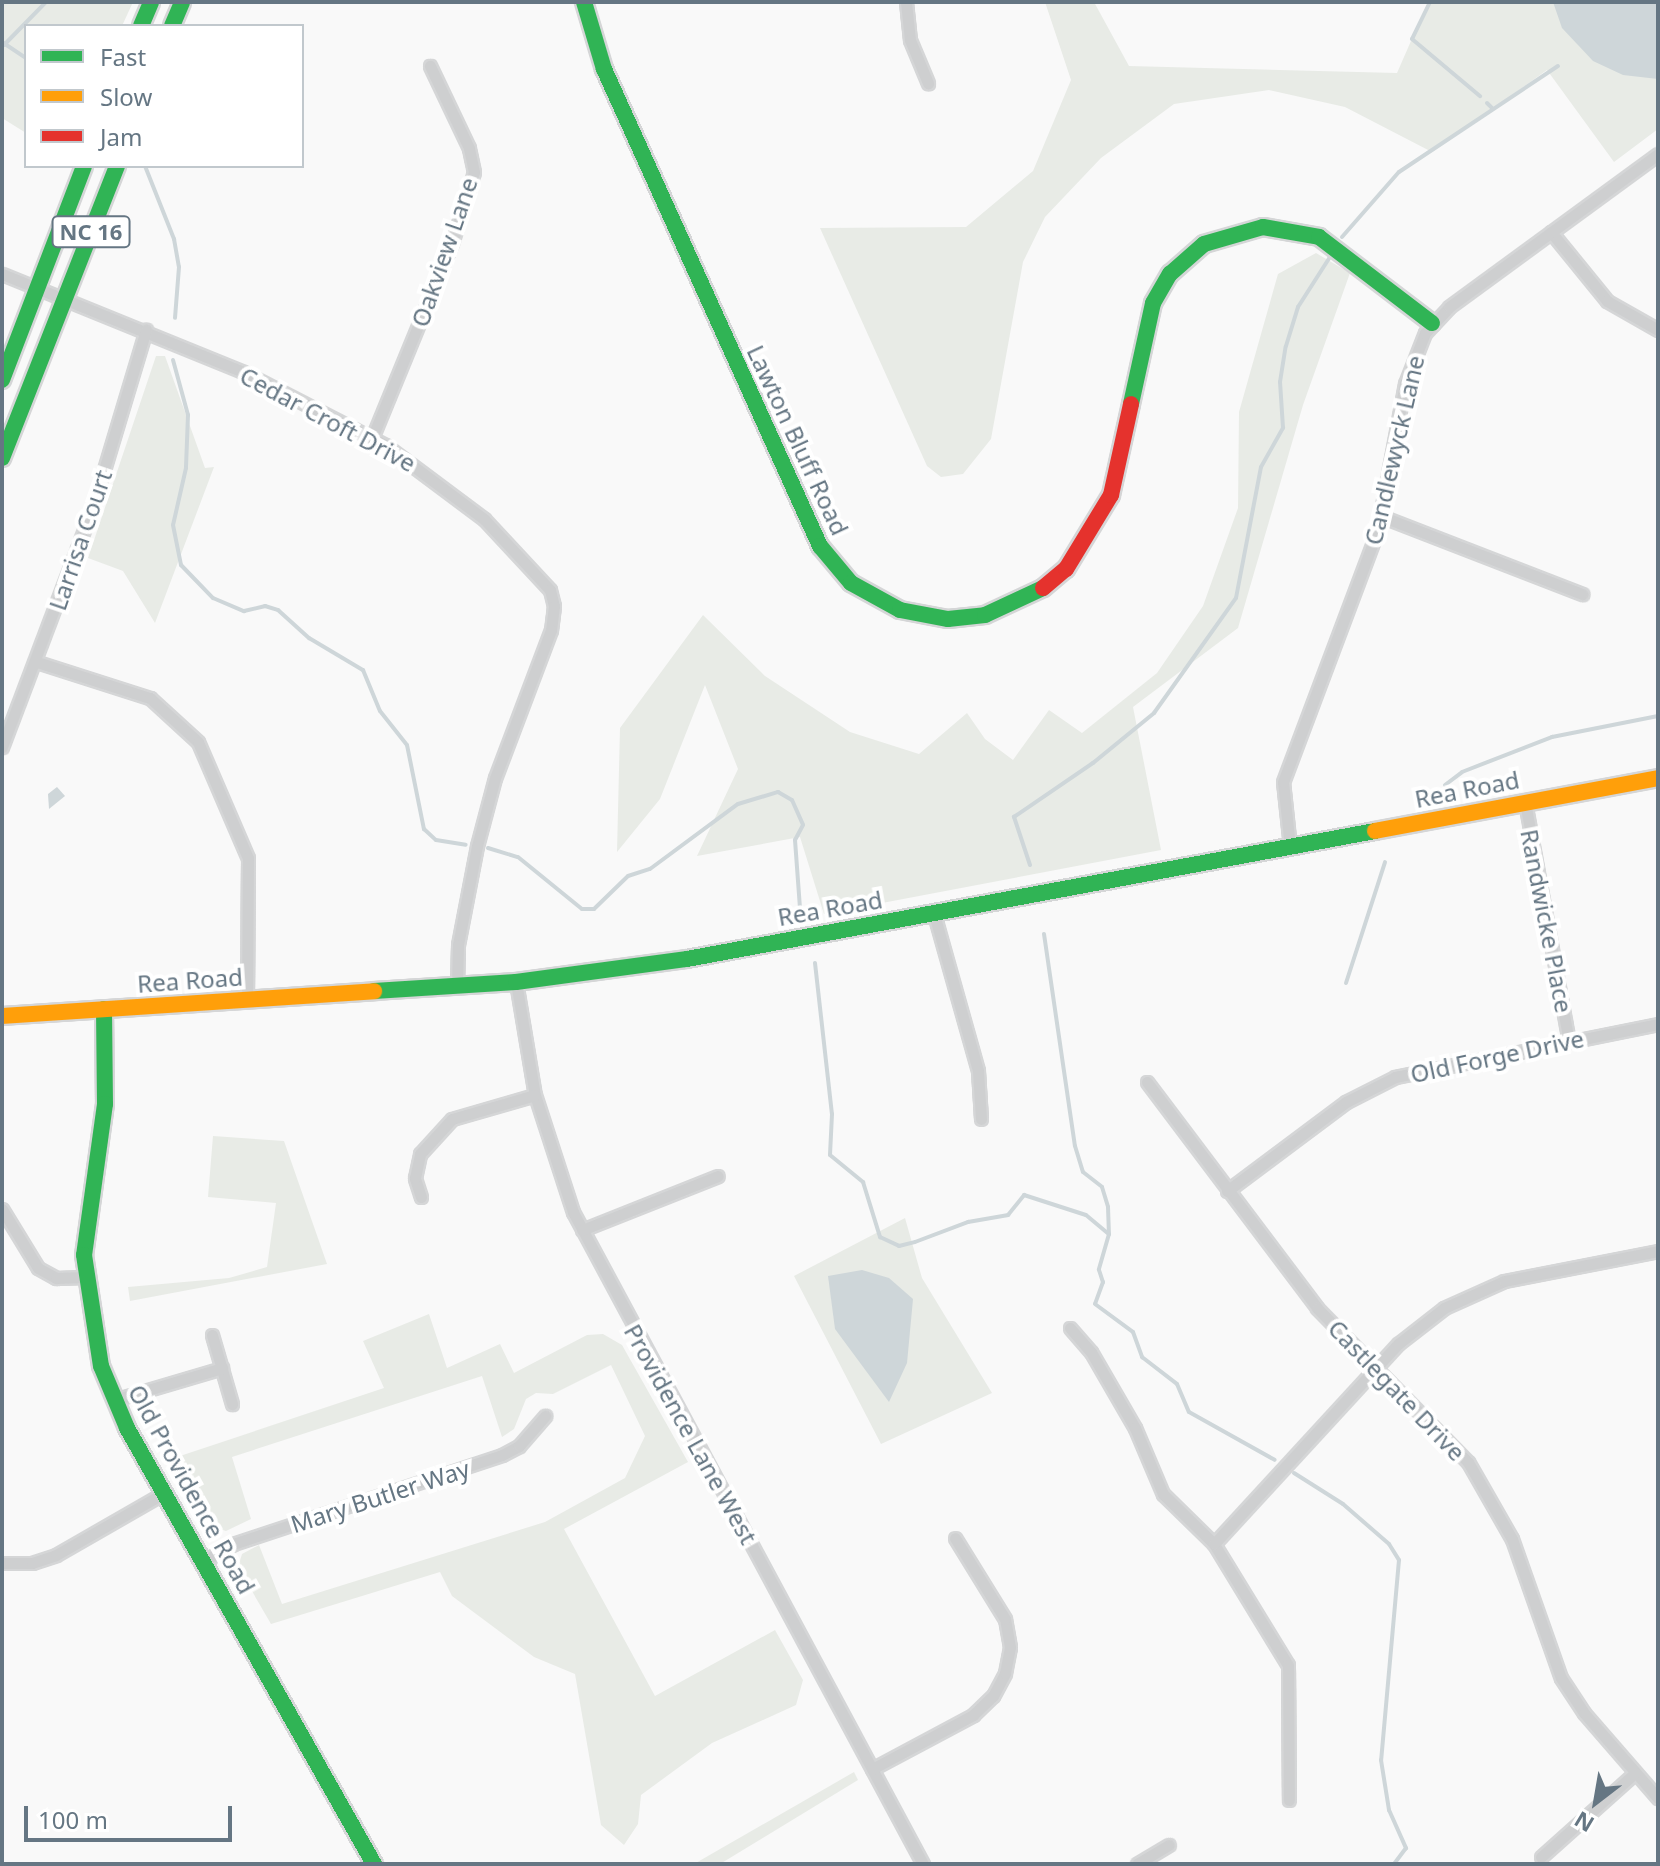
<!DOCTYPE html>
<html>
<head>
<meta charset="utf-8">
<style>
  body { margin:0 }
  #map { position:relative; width:1660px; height:1866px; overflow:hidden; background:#f9f9f9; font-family:"Noto Sans",sans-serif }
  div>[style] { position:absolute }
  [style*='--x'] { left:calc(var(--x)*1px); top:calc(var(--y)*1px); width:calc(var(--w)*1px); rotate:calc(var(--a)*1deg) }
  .green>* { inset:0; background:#e8ebe6 }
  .water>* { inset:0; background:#ced6d9 }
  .stream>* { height:4px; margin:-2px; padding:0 2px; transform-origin:2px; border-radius:2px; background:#ced6d9 }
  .roads { filter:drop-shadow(2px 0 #d5d6d7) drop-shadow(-2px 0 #d5d6d7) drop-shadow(0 2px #d5d6d7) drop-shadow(0 -2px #d5d6d7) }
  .street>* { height:11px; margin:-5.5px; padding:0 5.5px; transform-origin:5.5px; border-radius:5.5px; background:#cecfd0 }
  .fast>* { height:16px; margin:-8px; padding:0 8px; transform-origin:8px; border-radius:8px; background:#30b455 }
  .slow>* { height:16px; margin:-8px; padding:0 8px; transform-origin:8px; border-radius:8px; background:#ff9f0a }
  .jam>* { height:16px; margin:-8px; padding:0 8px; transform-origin:8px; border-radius:8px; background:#e5322d }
  span { translate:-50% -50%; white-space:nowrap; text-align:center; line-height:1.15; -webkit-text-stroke:8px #fff; paint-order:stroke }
  .shield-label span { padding:2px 6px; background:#fff; border:2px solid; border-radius:6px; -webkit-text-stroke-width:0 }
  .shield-label { font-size:22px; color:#657683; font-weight:700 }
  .street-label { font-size:24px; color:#657683 }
  .frame { position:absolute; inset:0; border:4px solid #657683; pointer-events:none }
  .legend { position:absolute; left:24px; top:24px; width:280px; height:144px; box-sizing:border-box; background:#fff; border:2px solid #c1c8cd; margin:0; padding:10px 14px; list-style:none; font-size:24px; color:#657683 }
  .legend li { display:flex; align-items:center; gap:16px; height:40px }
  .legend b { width:40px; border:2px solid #c1c8cd }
  .north { position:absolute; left:1556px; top:1762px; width:80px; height:80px; -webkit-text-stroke:6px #fff; paint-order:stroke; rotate:211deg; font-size:22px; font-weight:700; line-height:32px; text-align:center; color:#657683 }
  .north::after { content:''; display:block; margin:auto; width:28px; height:36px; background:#657683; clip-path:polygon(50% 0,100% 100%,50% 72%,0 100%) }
  .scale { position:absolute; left:24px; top:1806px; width:208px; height:36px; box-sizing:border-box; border:4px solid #657683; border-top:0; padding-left:10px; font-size:24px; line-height:28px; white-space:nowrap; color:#657683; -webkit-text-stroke:6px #fff; paint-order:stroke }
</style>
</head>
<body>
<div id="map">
  <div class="green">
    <i style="clip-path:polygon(2px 2px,133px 2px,122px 26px,26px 26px,26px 133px,2px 118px)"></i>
    <i style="clip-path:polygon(1045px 2px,1094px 2px,1129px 66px,1397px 73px,1428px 2px,1658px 2px,1658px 129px,1614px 162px,1547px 70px,1432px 152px,1345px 107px,1269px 90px,1174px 104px,1101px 158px,1045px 217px,1023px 262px,991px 439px,963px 474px,941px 477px,927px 466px,820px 228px,966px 227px,1033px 171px,1071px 80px)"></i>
    <i style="clip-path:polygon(1316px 253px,1350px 273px,1303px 405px,1238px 628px,1133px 707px,1161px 850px,824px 914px,800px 837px,697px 856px,738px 769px,705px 685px,660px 799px,617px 852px,620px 728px,703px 615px,765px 676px,850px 732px,919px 754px,967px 713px,985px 739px,1013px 760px,1049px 710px,1082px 733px,1157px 673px,1203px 606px,1238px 508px,1239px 412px,1278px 274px)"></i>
    <i style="clip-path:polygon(156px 356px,165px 356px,205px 468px,214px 467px,155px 623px,123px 571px,88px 558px)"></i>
    <i style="clip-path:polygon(213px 1136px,284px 1141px,327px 1264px,130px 1301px,128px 1287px,229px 1278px,267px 1267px,276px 1203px,208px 1197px)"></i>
    <i style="clip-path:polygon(905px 1218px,922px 1278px,992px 1393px,881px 1444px,794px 1276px)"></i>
    <i style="clip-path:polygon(429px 1314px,447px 1368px,500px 1344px,514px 1373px,587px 1335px,603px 1334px,622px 1345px,688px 1462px,564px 1529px,655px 1696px,775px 1630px,803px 1680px,796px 1705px,712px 1743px,641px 1795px,638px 1824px,624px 1845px,601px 1825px,575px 1674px,534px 1657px,452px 1596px,440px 1572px,271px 1624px,238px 1567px,242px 1554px,259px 1545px,282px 1604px,545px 1522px,625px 1478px,645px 1436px,611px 1365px,553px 1394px,536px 1393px,526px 1399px,514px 1429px,502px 1437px,482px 1376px,232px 1457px,251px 1519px,226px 1531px,214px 1527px,171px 1459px,384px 1388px,363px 1341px)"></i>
    <i style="clip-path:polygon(854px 1772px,858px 1780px,720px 1864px,694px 1864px)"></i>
  </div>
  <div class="water">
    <i style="clip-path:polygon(1553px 2px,1658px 2px,1658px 79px,1623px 75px,1593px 61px,1562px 28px)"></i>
    <i style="clip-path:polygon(57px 787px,65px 796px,49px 809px,48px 794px)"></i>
    <i style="clip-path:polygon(862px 1270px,889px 1278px,913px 1299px,907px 1363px,889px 1402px,835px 1329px,828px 1276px)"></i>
  </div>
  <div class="stream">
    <i style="--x:1430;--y:2;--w:41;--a:115.9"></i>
    <i style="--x:1412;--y:39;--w:89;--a:40"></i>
    <i style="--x:2;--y:42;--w:29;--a:34"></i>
    <i style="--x:4;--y:45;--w:60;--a:-45.7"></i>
    <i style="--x:1487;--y:103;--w:8;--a:45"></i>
    <i style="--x:145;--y:166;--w:79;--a:68.3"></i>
    <i style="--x:174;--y:239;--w:28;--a:80"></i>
    <i style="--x:179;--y:267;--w:51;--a:94.5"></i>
    <i style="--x:1342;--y:237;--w:86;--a:-48.8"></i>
    <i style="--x:1399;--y:172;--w:191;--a:-33.7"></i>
    <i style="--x:173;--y:360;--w:57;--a:74.7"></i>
    <i style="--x:188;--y:415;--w:53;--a:92.2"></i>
    <i style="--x:186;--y:468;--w:58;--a:102.8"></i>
    <i style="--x:173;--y:525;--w:41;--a:78.7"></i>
    <i style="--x:181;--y:565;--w:46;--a:45.9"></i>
    <i style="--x:213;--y:598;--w:34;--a:23"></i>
    <i style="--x:244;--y:611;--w:22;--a:-13"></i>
    <i style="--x:265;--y:606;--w:14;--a:17"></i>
    <i style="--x:278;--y:610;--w:42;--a:42.1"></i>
    <i style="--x:309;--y:638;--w:63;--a:30.7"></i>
    <i style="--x:363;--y:670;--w:44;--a:67.5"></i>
    <i style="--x:380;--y:711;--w:43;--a:51.5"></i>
    <i style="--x:407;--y:745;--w:86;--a:78.6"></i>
    <i style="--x:424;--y:829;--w:16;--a:43"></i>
    <i style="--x:436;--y:840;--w:30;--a:9"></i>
    <i style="--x:1445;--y:785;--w:21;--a:-37"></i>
    <i style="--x:1462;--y:772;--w:97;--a:-21.3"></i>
    <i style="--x:1552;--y:737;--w:108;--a:-11.2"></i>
    <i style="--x:488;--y:848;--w:31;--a:17"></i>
    <i style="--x:518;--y:857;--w:82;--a:39.1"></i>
    <i style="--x:582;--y:909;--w:12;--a:0"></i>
    <i style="--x:594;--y:909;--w:47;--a:-44.1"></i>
    <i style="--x:628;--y:876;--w:23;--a:-18"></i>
    <i style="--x:650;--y:869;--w:109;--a:-36.5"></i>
    <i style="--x:738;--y:804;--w:42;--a:-16.7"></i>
    <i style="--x:778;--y:792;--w:16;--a:30"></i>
    <i style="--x:792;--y:800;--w:27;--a:66"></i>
    <i style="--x:803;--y:825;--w:17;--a:118"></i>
    <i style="--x:795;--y:840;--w:68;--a:85.8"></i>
    <i style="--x:1030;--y:865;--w:51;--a:-108.4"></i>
    <i style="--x:1014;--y:817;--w:96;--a:-34.4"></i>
    <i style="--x:1093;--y:763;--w:79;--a:-39.3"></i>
    <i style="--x:1154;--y:713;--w:141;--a:-54.5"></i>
    <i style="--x:1236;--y:598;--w:133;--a:-79.2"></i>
    <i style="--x:1261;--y:467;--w:45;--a:-60.6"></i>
    <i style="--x:1283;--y:428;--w:46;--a:-93.7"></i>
    <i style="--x:1280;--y:382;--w:36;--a:-81"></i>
    <i style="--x:1286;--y:346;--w:41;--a:-72.9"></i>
    <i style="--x:1298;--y:307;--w:59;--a:-57.4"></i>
    <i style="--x:1044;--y:934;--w:214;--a:81.7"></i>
    <i style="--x:1075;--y:1146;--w:27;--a:73"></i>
    <i style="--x:1083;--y:1172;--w:24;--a:38"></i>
    <i style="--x:1102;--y:1187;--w:21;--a:73"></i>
    <i style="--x:1108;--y:1207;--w:27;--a:88"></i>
    <i style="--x:1109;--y:1234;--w:37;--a:106"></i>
    <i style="--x:1099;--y:1270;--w:13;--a:72"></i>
    <i style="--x:1103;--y:1282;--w:23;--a:110"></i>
    <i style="--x:1095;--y:1304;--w:47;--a:36.4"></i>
    <i style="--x:1133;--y:1332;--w:27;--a:70"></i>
    <i style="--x:1142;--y:1357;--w:44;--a:37.6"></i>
    <i style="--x:1177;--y:1384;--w:30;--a:67"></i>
    <i style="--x:1189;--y:1412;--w:98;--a:29.2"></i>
    <i style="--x:815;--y:963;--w:152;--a:83.6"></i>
    <i style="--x:832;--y:1114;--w:41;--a:92.8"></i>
    <i style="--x:830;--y:1155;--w:43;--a:39.3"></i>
    <i style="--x:863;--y:1182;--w:58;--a:72.8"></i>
    <i style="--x:880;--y:1237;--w:21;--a:25"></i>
    <i style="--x:899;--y:1246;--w:16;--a:-14"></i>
    <i style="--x:915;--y:1242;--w:57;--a:-20.7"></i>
    <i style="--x:968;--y:1222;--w:41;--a:-9.9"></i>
    <i style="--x:1008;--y:1215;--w:26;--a:-51"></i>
    <i style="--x:1024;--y:1195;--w:65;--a:17.9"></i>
    <i style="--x:1086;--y:1215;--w:30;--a:40"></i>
    <i style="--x:1346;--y:983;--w:127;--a:-72.1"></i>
    <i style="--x:1294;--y:1473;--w:58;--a:32.3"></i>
    <i style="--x:1343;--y:1504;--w:61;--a:41"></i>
    <i style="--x:1389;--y:1544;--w:19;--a:58"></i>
    <i style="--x:1399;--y:1560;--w:201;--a:95.1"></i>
    <i style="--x:1381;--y:1760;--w:51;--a:80.9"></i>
    <i style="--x:1389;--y:1810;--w:42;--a:65.9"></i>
    <i style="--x:1406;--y:1848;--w:20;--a:127"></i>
  </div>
  <div class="roads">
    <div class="street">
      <i style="--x:906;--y:2;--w:38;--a:84"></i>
      <i style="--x:910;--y:40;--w:47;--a:67.3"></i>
      <i style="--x:1551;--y:232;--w:89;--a:50.9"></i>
      <i style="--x:1607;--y:301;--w:59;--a:29.6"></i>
      <i style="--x:2;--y:274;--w:260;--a:22.1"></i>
      <i style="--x:243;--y:372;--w:160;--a:27.2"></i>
      <i style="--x:385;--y:445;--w:124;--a:36.8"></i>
      <i style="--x:484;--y:519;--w:97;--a:47.1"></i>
      <i style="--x:550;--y:590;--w:16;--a:76"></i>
      <i style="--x:554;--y:606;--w:24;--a:97"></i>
      <i style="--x:551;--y:630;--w:158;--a:110.7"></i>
      <i style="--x:495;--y:778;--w:70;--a:104.8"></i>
      <i style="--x:477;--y:846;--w:101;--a:100.9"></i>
      <i style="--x:458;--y:945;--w:40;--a:91.4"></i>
      <i style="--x:372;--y:438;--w:211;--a:-67.7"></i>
      <i style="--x:452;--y:243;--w:74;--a:-72.8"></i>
      <i style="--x:474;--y:172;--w:25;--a:-102"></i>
      <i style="--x:469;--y:148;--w:91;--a:-115.4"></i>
      <i style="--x:1381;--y:516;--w:216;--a:21.2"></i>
      <i style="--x:37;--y:662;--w:119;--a:17.7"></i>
      <i style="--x:150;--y:698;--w:65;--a:42.5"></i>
      <i style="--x:198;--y:742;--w:126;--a:66.7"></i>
      <i style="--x:248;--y:858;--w:142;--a:90.4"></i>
      <i style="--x:2;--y:747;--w:261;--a:-69.3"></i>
      <i style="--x:94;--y:503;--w:181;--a:-73.3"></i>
      <i style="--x:1525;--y:802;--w:243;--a:79.6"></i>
      <i style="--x:1290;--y:847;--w:65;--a:-96.1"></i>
      <i style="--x:1283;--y:782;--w:267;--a:-69.4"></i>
      <i style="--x:1377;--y:532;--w:151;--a:-79.3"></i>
      <i style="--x:1405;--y:384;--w:55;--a:-68.6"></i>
      <i style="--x:1425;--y:333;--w:35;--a:-47"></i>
      <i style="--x:1449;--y:307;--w:259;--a:-36.2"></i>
      <i style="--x:934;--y:914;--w:163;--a:74.3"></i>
      <i style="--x:978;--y:1071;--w:48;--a:86.4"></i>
      <i style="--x:516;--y:982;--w:115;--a:80.5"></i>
      <i style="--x:535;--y:1095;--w:123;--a:72"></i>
      <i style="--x:573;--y:1212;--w:740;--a:61.77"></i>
      <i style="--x:1147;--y:1082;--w:283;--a:53"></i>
      <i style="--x:1317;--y:1308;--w:216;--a:45.6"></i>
      <i style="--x:1468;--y:1462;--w:89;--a:60.3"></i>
      <i style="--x:1512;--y:1539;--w:147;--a:70.6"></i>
      <i style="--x:1561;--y:1678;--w:42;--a:56.7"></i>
      <i style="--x:1584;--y:1713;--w:113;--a:49"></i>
      <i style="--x:1227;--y:1191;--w:149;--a:-36.8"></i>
      <i style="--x:1346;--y:1102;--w:55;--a:-27"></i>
      <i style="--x:1395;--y:1077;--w:268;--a:-11.4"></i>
      <i style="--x:421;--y:1197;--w:20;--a:-108"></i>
      <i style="--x:415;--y:1178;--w:25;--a:-78"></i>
      <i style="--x:420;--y:1154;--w:47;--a:-47.6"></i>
      <i style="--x:452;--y:1119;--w:86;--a:-16.1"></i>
      <i style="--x:2;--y:1209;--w:69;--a:58.6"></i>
      <i style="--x:38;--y:1268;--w:21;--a:29"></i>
      <i style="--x:56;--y:1278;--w:29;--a:-2"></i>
      <i style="--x:582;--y:1230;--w:146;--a:-21.7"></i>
      <i style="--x:1070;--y:1328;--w:32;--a:49"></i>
      <i style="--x:1091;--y:1352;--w:88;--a:59.9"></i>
      <i style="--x:1135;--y:1428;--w:72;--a:67"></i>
      <i style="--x:1163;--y:1494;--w:71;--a:44.4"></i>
      <i style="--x:1214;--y:1544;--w:142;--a:58.6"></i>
      <i style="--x:1288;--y:1665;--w:135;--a:89.6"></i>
      <i style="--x:212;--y:1335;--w:72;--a:73.8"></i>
      <i style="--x:114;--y:1400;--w:113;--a:-16.5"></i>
      <i style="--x:1214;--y:1544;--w:272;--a:-47.4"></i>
      <i style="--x:1398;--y:1344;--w:58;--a:-38"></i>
      <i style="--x:1444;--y:1308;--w:66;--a:-24.2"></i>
      <i style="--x:1504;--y:1281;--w:157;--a:-11"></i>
      <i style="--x:204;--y:1561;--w:34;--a:-30"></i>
      <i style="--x:233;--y:1544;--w:283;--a:-18.3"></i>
      <i style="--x:502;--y:1455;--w:19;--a:-28"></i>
      <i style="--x:519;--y:1446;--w:40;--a:-49"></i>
      <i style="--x:2;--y:1563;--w:30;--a:0"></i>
      <i style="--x:32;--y:1563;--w:25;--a:-18"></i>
      <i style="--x:56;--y:1555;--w:125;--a:-29.9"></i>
      <i style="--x:872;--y:1769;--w:115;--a:-28.1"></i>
      <i style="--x:973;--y:1715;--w:28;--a:-44"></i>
      <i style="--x:993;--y:1696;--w:26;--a:-62"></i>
      <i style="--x:1005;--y:1673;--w:26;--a:-79"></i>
      <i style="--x:1010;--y:1647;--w:28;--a:-100"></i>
      <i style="--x:1005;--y:1619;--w:95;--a:-121.7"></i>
      <i style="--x:1541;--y:1857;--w:126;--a:-41.8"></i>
      <i style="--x:1137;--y:1864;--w:37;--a:-31"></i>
    </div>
    <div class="fast">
      <i style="--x:584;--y:2;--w:70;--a:73.4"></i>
      <i style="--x:604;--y:69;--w:524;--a:65.64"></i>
      <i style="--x:820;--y:546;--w:48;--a:50"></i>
      <i style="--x:851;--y:583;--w:56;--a:28.9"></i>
      <i style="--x:900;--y:610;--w:49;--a:10.6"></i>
      <i style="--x:948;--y:619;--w:37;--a:-6"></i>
      <i style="--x:985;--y:615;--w:64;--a:-25"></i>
      <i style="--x:141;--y:26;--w:26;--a:-67"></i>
      <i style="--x:172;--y:26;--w:26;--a:-67"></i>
      <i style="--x:2;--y:380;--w:229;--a:-69"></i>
      <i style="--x:1131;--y:404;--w:103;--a:-77.7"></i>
      <i style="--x:1153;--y:303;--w:34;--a:-60"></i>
      <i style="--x:1170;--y:274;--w:45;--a:-41.4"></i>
      <i style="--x:1204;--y:244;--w:61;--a:-16.1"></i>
      <i style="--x:1263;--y:227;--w:57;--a:10.1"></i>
      <i style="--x:1319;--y:237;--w:142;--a:37.3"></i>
      <i style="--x:2;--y:458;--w:314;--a:-68.5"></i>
      <i style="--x:374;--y:991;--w:142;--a:-3.6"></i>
      <i style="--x:516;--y:982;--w:173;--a:-7.7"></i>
      <i style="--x:687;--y:959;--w:700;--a:-10.54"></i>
      <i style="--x:104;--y:1009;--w:95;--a:89.4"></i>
      <i style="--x:105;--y:1104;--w:152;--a:97.9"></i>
      <i style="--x:84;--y:1255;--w:112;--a:81.3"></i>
      <i style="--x:101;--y:1366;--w:67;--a:67.2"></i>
      <i style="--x:127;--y:1428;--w:501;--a:60.47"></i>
    </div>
    <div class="slow">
      <i style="--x:1375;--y:831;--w:288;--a:-10.6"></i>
      <i style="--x:2;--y:1016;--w:373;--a:-3.8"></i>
    </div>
    <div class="jam">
      <i style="--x:1043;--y:588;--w:30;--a:-40"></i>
      <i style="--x:1066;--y:569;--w:87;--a:-58.7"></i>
      <i style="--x:1111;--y:495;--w:93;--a:-77.6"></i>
    </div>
  </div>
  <div class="shield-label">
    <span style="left:91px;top:232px">NC 16</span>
  </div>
  <div class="street-label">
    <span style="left:444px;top:252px;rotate:-71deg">Oakview Lane</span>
    <span style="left:328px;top:419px;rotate:28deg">Cedar Croft Drive</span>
    <span style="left:798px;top:440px;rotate:65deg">Lawton Bluff Road</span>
    <span style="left:1394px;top:450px;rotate:-77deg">Candlewyck Lane</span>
    <span style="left:80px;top:540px;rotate:-71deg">Larrisa Court</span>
    <span style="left:1467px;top:789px;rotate:-11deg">Rea Road</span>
    <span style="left:830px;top:908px;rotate:-10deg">Rea Road</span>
    <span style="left:1547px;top:921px;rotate:79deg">Randwicke Place</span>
    <span style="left:190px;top:980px;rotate:-4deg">Rea Road</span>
    <span style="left:1497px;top:1056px;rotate:-12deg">Old Forge Drive</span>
    <span style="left:1397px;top:1390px;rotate:46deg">Castlegate Drive</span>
    <span style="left:691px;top:1434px;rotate:61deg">Providence Lane West</span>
    <span style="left:192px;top:1489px;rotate:61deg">Old Providence Road</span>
    <span style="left:380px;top:1496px;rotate:-18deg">Mary Butler Way</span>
  </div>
  <div class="frame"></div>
  <ul class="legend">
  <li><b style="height:10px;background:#30b455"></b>Fast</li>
  <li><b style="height:10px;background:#ff9f0a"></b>Slow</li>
  <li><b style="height:10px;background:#e5322d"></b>Jam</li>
  </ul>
  <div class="north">N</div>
  <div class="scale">100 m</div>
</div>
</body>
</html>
